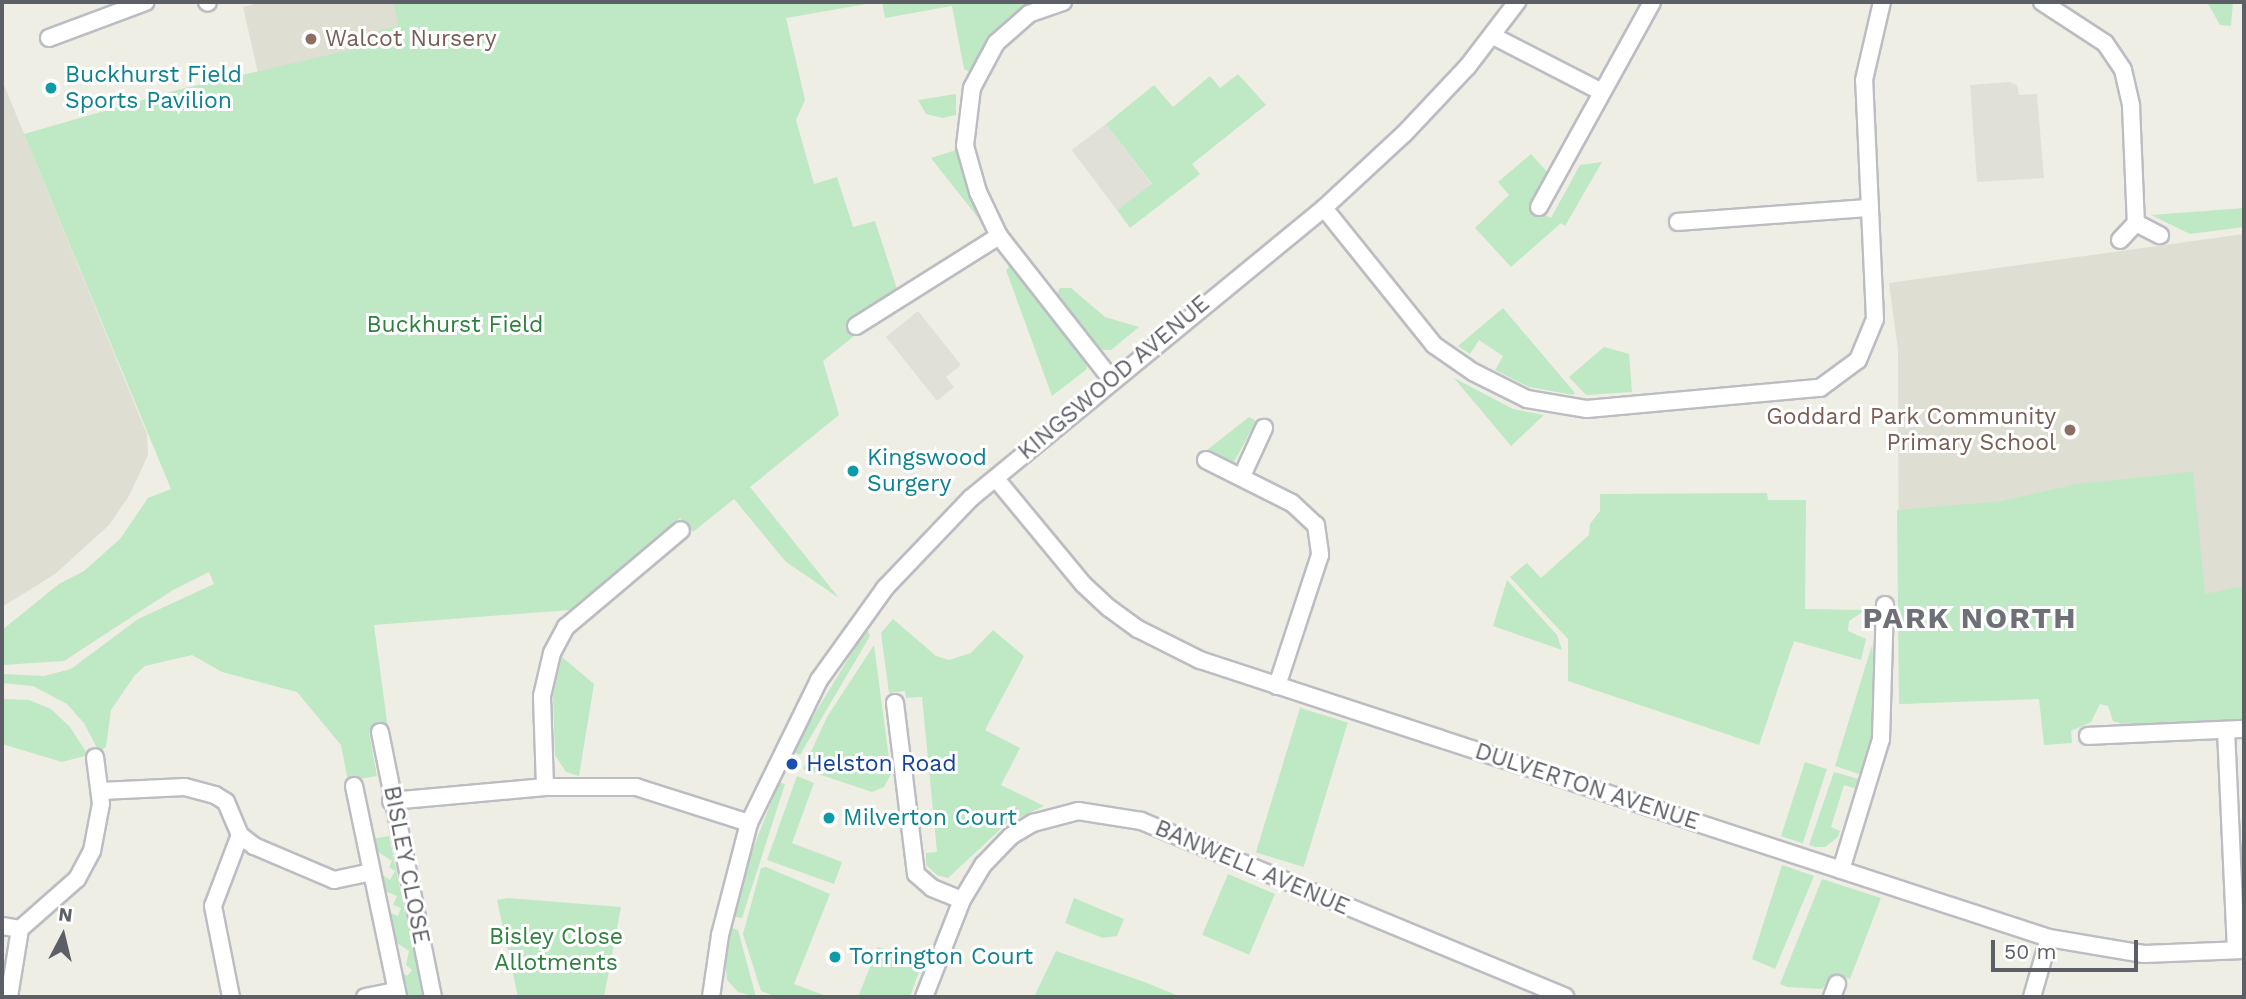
<!DOCTYPE html>
<html>
<head>
<meta charset="utf-8">
<style>
  body { margin:0 }
  #map { position:relative; width:2246px; height:999px; overflow:hidden; background:#efeee4; font-family:"Work Sans",sans-serif }
  div>[style] { position:absolute }
  [style*='--x'] { left:calc(var(--x)*1px); top:calc(var(--y)*1px); width:calc(var(--w)*1px); rotate:calc(var(--a)*1deg) }
  .industrial>* { inset:0; background:#e0e0d8; transform-origin:0 0 }
  .education>* { inset:0; background:#dfded2 }
  .green>* { inset:0; background:#bfe8c5; transform-origin:0 0 }
  .roads { filter:drop-shadow(2px 0 #bcbdc3) drop-shadow(-2px 0 #bcbdc3) drop-shadow(0 2px #bcbdc3) drop-shadow(0 -2px #bcbdc3) }
  .minor>* { height:16px; margin:-8px; padding:0 8px; transform-origin:8px; border-radius:8px; background:#fff }
  .dots>* { width:19px; height:19px; translate:-50% -50%; box-sizing:border-box; border:4px solid #fff; border-radius:50% }
  span { translate:-50% -50%; white-space:nowrap; text-align:center; line-height:1.15; -webkit-text-stroke:6px #fff; paint-order:stroke }
  .education-label { font-size:23px; color:#785e54 }
  .left { translate:0 -50%; text-align:left }
  .right { translate:-100% -50%; text-align:right }
  .culture-label { font-size:23px; color:#0d838f }
  .park-label { font-size:23px; color:#30813f }
  .street-label { font-size:23px; color:#5c5f65 }
  .transit-label { font-size:23px; color:#164399 }
  .district-label { font-size:30px; color:#6d7177; font-weight:700; letter-spacing:2px }
  .frame { position:absolute; inset:0; border:4px solid #5c5f65; pointer-events:none }
  .north { position:absolute; left:28px; top:901px; width:70px; height:70px; -webkit-text-stroke:5px #fff; paint-order:stroke; rotate:7deg; font-size:19px; font-weight:700; line-height:28px; text-align:center; color:#5c5f65 }
  .north::after { content:''; display:block; margin:auto; width:24px; height:32px; background:#5c5f65; clip-path:polygon(50% 0,100% 100%,50% 72%,0 100%) }
  .scale { position:absolute; left:1991px; top:940px; width:147px; height:32px; box-sizing:border-box; border:4px solid #5c5f65; border-top:0; padding-left:9px; font-size:21px; line-height:24px; white-space:nowrap; color:#5c5f65; -webkit-text-stroke:5px #fff; paint-order:stroke }
</style>
</head>
<body>
<div id="map">
  <div class="industrial">
    <i style="clip-path:polygon(2010px 82px,2017px 85px,2019px 95px,2037px 94px,2044px 178px,1977px 182px,1970px 85px)"></i>
    <i style="left:1106px;top:124px;width:76px;height:43px;rotate:53deg"></i>
    <i style="clip-path:polygon(918px 311px,961px 365px,946px 377px,954px 387px,937px 401px,886px 337px)"></i>
  </div>
  <div class="education">
    <i style="clip-path:polygon(262px 2px,393px 2px,398px 26px,372px 45px,258px 73px,243px 7px)"></i>
    <i style="clip-path:polygon(2px 80px,147px 434px,148px 455px,129px 496px,109px 525px,55px 574px,2px 607px)"></i>
    <i style="clip-path:polygon(2244px 234px,2244px 686px,1899px 704px,1898px 350px,1889px 283px)"></i>
  </div>
  <div class="green">
    <i style="clip-path:polygon(393px 2px,878px 2px,786px 18px,805px 100px,796px 120px,814px 184px,837px 177px,853px 227px,875px 221px,897px 289px,848px 323px,854px 336px,823px 361px,839px 415px,750px 487px,839px 598px,786px 562px,734px 499px,693px 532px,680px 518px,570px 610px,374px 625px,388px 729px,369px 733px,377px 776px,348px 781px,341px 745px,297px 692px,222px 672px,192px 655px,145px 666px,135px 675px,111px 710px,106px 747px,99px 752px,84px 723px,67px 704px,33px 686px,2px 683px,2px 674px,44px 676px,71px 669px,138px 619px,214px 584px,209px 572px,173px 590px,64px 661px,2px 665px,2px 630px,59px 584px,84px 571px,120px 539px,148px 498px,171px 489px,24px 134px,181px 89px,372px 45px,370px 33px,398px 26px)"></i>
    <i style="clip-path:polygon(882px 2px,1042px 2px,1004px 23px,970px 72px,964px 69px,952px 6px,885px 18px)"></i>
    <i style="clip-path:polygon(2207px 2px,2233px 2px,2231px 26px,2220px 25px)"></i>
    <i style="clip-path:polygon(1238px 74px,1266px 105px,1192px 164px,1200px 174px,1130px 228px,1117px 210px,1152px 184px,1106px 124px,1154px 85px,1173px 107px,1210px 76px,1220px 88px)"></i>
    <i style="clip-path:polygon(956px 94px,956px 115px,943px 118px,926px 114px,918px 100px)"></i>
    <i style="clip-path:polygon(956px 150px,964px 180px,979px 219px,931px 158px)"></i>
    <i style="clip-path:polygon(1531px 154px,1549px 174px,1531px 207px,1551px 218px,1580px 165px,1602px 162px,1565px 226px,1561px 223px,1511px 267px,1475px 228px,1509px 195px,1498px 182px)"></i>
    <i style="clip-path:polygon(2244px 208px,2244px 227px,2190px 234px,2151px 215px)"></i>
    <i style="clip-path:polygon(1010px 266px,1086px 362px,1087px 369px,1052px 396px,1006px 270px)"></i>
    <i style="clip-path:polygon(1060px 288px,1071px 288px,1105px 317px,1139px 327px,1111px 350px,1100px 350px,1055px 297px)"></i>
    <i style="clip-path:polygon(1503px 308px,1575px 393px,1573px 395px,1529px 387px,1495px 370px,1503px 356px,1479px 340px,1470px 354px,1458px 346px)"></i>
    <i style="clip-path:polygon(1604px 347px,1629px 354px,1632px 392px,1586px 395px,1569px 377px)"></i>
    <i style="clip-path:polygon(1454px 378px,1513px 409px,1544px 415px,1511px 446px)"></i>
    <i style="clip-path:polygon(1249px 417px,1256px 421px,1233px 464px,1207px 450px)"></i>
    <i style="clip-path:polygon(2193px 472px,2205px 594px,2244px 586px,2244px 721px,2131px 727px,2113px 721px,2108px 706px,2100px 704px,2091px 722px,2071px 731px,2072px 743px,2044px 745px,2039px 699px,1899px 704px,1897px 510px,2003px 501px,2076px 484px)"></i>
    <i style="clip-path:polygon(1767px 493px,1768px 500px,1806px 500px,1805px 609px,1865px 610px,1849px 621px,1848px 631px,1866px 639px,1861px 660px,1794px 641px,1759px 745px,1568px 681px,1568px 639px,1510px 577px,1527px 563px,1541px 578px,1589px 535px,1590px 524px,1600px 511px,1600px 494px)"></i>
    <i style="clip-path:polygon(1507px 580px,1557px 635px,1562px 650px,1493px 626px)"></i>
    <i style="clip-path:polygon(893px 619px,936px 656px,949px 660px,971px 653px,993px 630px,1024px 656px,985px 730px,1020px 748px,1001px 785px,1044px 806px,1006px 824px,948px 878px,937px 875px,926px 865px,926px 853px,937px 852px,922px 697px,906px 698px,905px 691px,889px 693px,881px 633px)"></i>
    <i style="clip-path:polygon(867px 628px,870px 636px,800px 755px,792px 751px)"></i>
    <i style="clip-path:polygon(874px 645px,891px 774px,884px 787px,872px 792px,803px 769px,827px 717px)"></i>
    <i style="clip-path:polygon(1872px 645px,1877px 697px,1865px 776px,1835px 766px)"></i>
    <i style="clip-path:polygon(562px 657px,594px 684px,579px 776px,566px 772px,555px 755px,553px 694px)"></i>
    <i style="clip-path:polygon(2px 699px,29px 700px,51px 709px,70px 727px,88px 755px,62px 762px,2px 744px)"></i>
    <i style="left:1300px;top:708px;width:50px;height:151px;rotate:17deg"></i>
    <i style="left:1805px;top:762px;width:23px;height:78px;rotate:18deg"></i>
    <i style="clip-path:polygon(1834px 772px,1862px 780px,1860px 790px,1844px 785px,1831px 827px,1840px 831px,1838px 837px,1825px 847px,1815px 847px,1809px 845px)"></i>
    <i style="clip-path:polygon(797px 776px,814px 783px,792px 843px,842px 862px,834px 884px,767px 860px)"></i>
    <i style="clip-path:polygon(779px 782px,785px 784px,742px 918px,735px 917px,751px 854px)"></i>
    <i style="clip-path:polygon(389px 836px,423px 997px,404px 997px,398px 969px,407px 976px,412px 970px,406px 965px,409px 951px,391px 939px,386px 911px,398px 916px,401px 908px,393px 905px,397px 896px,382px 890px,379px 873px,390px 880px,395px 871px,389px 867px,392px 861px,375px 850px,372px 839px)"></i>
    <i style="clip-path:polygon(1782px 865px,1814px 876px,1775px 969px,1752px 959px)"></i>
    <i style="clip-path:polygon(766px 867px,830px 894px,794px 984px,829px 997px,777px 997px,761px 991px,743px 934px,761px 868px)"></i>
    <i style="left:1228px;top:874px;width:51px;height:66px;rotate:23deg"></i>
    <i style="clip-path:polygon(1822px 879px,1881px 898px,1850px 979px,1835px 974px,1822px 989px,1787px 987px,1780px 984px)"></i>
    <i style="clip-path:polygon(508px 898px,621px 907px,604px 997px,518px 997px,497px 900px)"></i>
    <i style="clip-path:polygon(1074px 898px,1124px 919px,1117px 936px,1103px 938px,1065px 923px)"></i>
    <i style="clip-path:polygon(732px 928px,738px 930px,756px 997px,738px 992px,727px 980px,725px 962px)"></i>
    <i style="clip-path:polygon(878px 947px,922px 963px,910px 997px,858px 997px)"></i>
    <i style="clip-path:polygon(1056px 951px,1147px 983px,1181px 997px,1034px 997px)"></i>
  </div>
  <div class="roads">
    <div class="minor">
      <i style="--x:207;--y:2;--w:1;--a:45"></i>
      <i style="--x:1063;--y:2;--w:36;--a:161"></i>
      <i style="--x:1029;--y:14;--w:44;--a:138.7"></i>
      <i style="--x:996;--y:43;--w:51;--a:118.1"></i>
      <i style="--x:972;--y:88;--w:58;--a:96.9"></i>
      <i style="--x:965;--y:146;--w:48;--a:74.2"></i>
      <i style="--x:978;--y:192;--w:49;--a:64.5"></i>
      <i style="--x:999;--y:236;--w:183;--a:51.9"></i>
      <i style="--x:2042;--y:2;--w:75;--a:33.1"></i>
      <i style="--x:2105;--y:43;--w:32;--a:56"></i>
      <i style="--x:2123;--y:70;--w:37;--a:77"></i>
      <i style="--x:2131;--y:106;--w:117;--a:87.6"></i>
      <i style="--x:1493;--y:36;--w:120;--a:27.2"></i>
      <i style="--x:49;--y:38;--w:103;--a:-20.4"></i>
      <i style="--x:1539;--y:207;--w:234;--a:-61.1"></i>
      <i style="--x:1324;--y:208;--w:176;--a:51.2"></i>
      <i style="--x:1434;--y:345;--w:47;--a:34.7"></i>
      <i style="--x:1473;--y:372;--w:60;--a:26.6"></i>
      <i style="--x:1527;--y:399;--w:61;--a:9.5"></i>
      <i style="--x:1587;--y:409;--w:234;--a:-5.2"></i>
      <i style="--x:1820;--y:388;--w:47;--a:-36.4"></i>
      <i style="--x:1858;--y:360;--w:44;--a:-67.5"></i>
      <i style="--x:1875;--y:319;--w:239;--a:-92.6"></i>
      <i style="--x:1864;--y:80;--w:80;--a:-77"></i>
      <i style="--x:1678;--y:222;--w:192;--a:-4.2"></i>
      <i style="--x:2120;--y:240;--w:23;--a:-47"></i>
      <i style="--x:2136;--y:223;--w:27;--a:27"></i>
      <i style="--x:856;--y:326;--w:169;--a:-32.2"></i>
      <i style="--x:1206;--y:460;--w:96;--a:26.6"></i>
      <i style="--x:1292;--y:503;--w:33;--a:43"></i>
      <i style="--x:1316;--y:525;--w:30;--a:82"></i>
      <i style="--x:1320;--y:555;--w:138;--a:108.2"></i>
      <i style="--x:1242;--y:476;--w:53;--a:-65.4"></i>
      <i style="--x:997;--y:480;--w:135;--a:50.4"></i>
      <i style="--x:1083;--y:584;--w:35;--a:43"></i>
      <i style="--x:1109;--y:608;--w:36;--a:36"></i>
      <i style="--x:1138;--y:629;--w:69;--a:26.6"></i>
      <i style="--x:1200;--y:660;--w:893;--a:18.13"></i>
      <i style="--x:2049;--y:938;--w:96;--a:9.6"></i>
      <i style="--x:2144;--y:954;--w:100;--a:-2.3"></i>
      <i style="--x:895;--y:703;--w:172;--a:83"></i>
      <i style="--x:916;--y:874;--w:21;--a:41"></i>
      <i style="--x:932;--y:888;--w:32;--a:22"></i>
      <i style="--x:2226;--y:730;--w:220;--a:87.4"></i>
      <i style="--x:380;--y:732;--w:270;--a:78.7"></i>
      <i style="--x:2088;--y:736;--w:156;--a:-2.6"></i>
      <i style="--x:354;--y:786;--w:216;--a:78.2"></i>
      <i style="--x:545;--y:787;--w:91;--a:-91.9"></i>
      <i style="--x:542;--y:696;--w:44;--a:-76.9"></i>
      <i style="--x:552;--y:653;--w:30;--a:-62"></i>
      <i style="--x:566;--y:627;--w:150;--a:-40.1"></i>
      <i style="--x:101;--y:791;--w:84;--a:-2.7"></i>
      <i style="--x:185;--y:787;--w:31;--a:15"></i>
      <i style="--x:215;--y:795;--w:13;--a:32"></i>
      <i style="--x:226;--y:802;--w:36;--a:67"></i>
      <i style="--x:240;--y:835;--w:18;--a:38"></i>
      <i style="--x:254;--y:846;--w:87;--a:23"></i>
      <i style="--x:334;--y:880;--w:38;--a:-12"></i>
      <i style="--x:391;--y:801;--w:155;--a:-5.2"></i>
      <i style="--x:545;--y:787;--w:91;--a:0"></i>
      <i style="--x:636;--y:787;--w:119;--a:17.7"></i>
      <i style="--x:1841;--y:870;--w:137;--a:-73"></i>
      <i style="--x:1881;--y:739;--w:134;--a:-88.3"></i>
      <i style="--x:2;--y:926;--w:18;--a:9"></i>
      <i style="--x:9;--y:997;--w:69;--a:-80.8"></i>
      <i style="--x:20;--y:929;--w:76;--a:-41.3"></i>
      <i style="--x:77;--y:879;--w:32;--a:-62"></i>
      <i style="--x:92;--y:851;--w:48;--a:-79.2"></i>
      <i style="--x:101;--y:804;--w:47;--a:-97.3"></i>
      <i style="--x:231;--y:997;--w:93;--a:-101.2"></i>
      <i style="--x:213;--y:906;--w:76;--a:-69.2"></i>
      <i style="--x:365;--y:997;--w:32;--a:-11"></i>
      <i style="--x:711;--y:997;--w:63;--a:-81.7"></i>
      <i style="--x:720;--y:935;--w:116;--a:-75.5"></i>
      <i style="--x:749;--y:823;--w:159;--a:-63.9"></i>
      <i style="--x:819;--y:680;--w:113;--a:-54.3"></i>
      <i style="--x:885;--y:588;--w:124;--a:-46.3"></i>
      <i style="--x:971;--y:498;--w:457;--a:-39.4"></i>
      <i style="--x:1324;--y:208;--w:109;--a:-42.8"></i>
      <i style="--x:1404;--y:134;--w:93;--a:-46.7"></i>
      <i style="--x:1468;--y:66;--w:81;--a:-52.6"></i>
      <i style="--x:924;--y:997;--w:104;--a:-68.6"></i>
      <i style="--x:962;--y:900;--w:41;--a:-59"></i>
      <i style="--x:983;--y:865;--w:40;--a:-46"></i>
      <i style="--x:1011;--y:836;--w:26;--a:-31"></i>
      <i style="--x:1033;--y:823;--w:47;--a:-14.9"></i>
      <i style="--x:1078;--y:811;--w:64;--a:9"></i>
      <i style="--x:1141;--y:821;--w:459;--a:22.5"></i>
      <i style="--x:1832;--y:997;--w:14;--a:-69"></i>
      <i style="--x:2032;--y:997;--w:61;--a:-73.9"></i>
    </div>
  </div>
  <div class="dots">
    <i style="left:311px;top:39px;background:#8d6e63"></i>
    <i style="left:51px;top:88px;background:#0f9aa8"></i>
    <i style="left:2070px;top:430px;background:#8d6e63"></i>
    <i style="left:853px;top:471px;background:#0f9aa8"></i>
    <i style="left:792px;top:764px;background:#1a4fb4"></i>
    <i style="left:829px;top:818px;background:#0f9aa8"></i>
    <i style="left:835px;top:957px;background:#0f9aa8"></i>
  </div>
  <div class="education-label">
    <span class="left" style="left:325px;top:39px">Walcot Nursery</span>
    <span class="right" style="left:2056px;top:430px">Goddard Park Community<br>Primary School</span>
  </div>
  <div class="culture-label">
    <span class="left" style="left:65px;top:88px">Buckhurst Field<br>Sports Pavilion</span>
    <span class="left" style="left:867px;top:471px">Kingswood<br>Surgery</span>
    <span class="left" style="left:843px;top:818px">Milverton Court</span>
    <span class="left" style="left:849px;top:957px">Torrington Court</span>
  </div>
  <div class="park-label">
    <span style="left:455px;top:325px">Buckhurst Field</span>
    <span style="left:556px;top:950px">Bisley Close<br>Allotments</span>
  </div>
  <div class="street-label">
    <span style="left:1114px;top:378px;rotate:-40deg">KINGSWOOD AVENUE</span>
    <span style="left:1587px;top:787px;rotate:18deg">DULVERTON AVENUE</span>
    <span style="left:406px;top:865px;rotate:79deg">BISLEY CLOSE</span>
    <span style="left:1252px;top:868px;rotate:23deg">BANWELL AVENUE</span>
  </div>
  <div class="transit-label">
    <span class="left" style="left:806px;top:764px">Helston Road</span>
  </div>
  <div class="district-label">
    <span style="left:1970px;top:618px">PARK NORTH</span>
  </div>
  <div class="frame"></div>
  <div class="north">N</div>
  <div class="scale">50 m</div>
</div>
</body>
</html>
